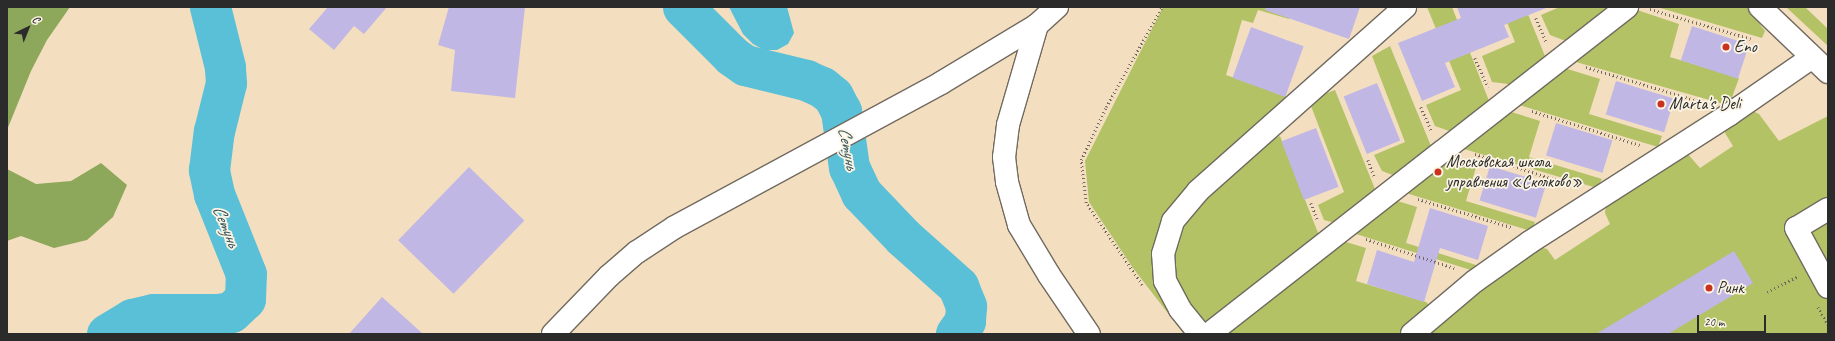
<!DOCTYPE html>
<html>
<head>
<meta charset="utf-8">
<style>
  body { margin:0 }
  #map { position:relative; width:1835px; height:341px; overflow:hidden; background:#f4dec0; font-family:Caveat,sans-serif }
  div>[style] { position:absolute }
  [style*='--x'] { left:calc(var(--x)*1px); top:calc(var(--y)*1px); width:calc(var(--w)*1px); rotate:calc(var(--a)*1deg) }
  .green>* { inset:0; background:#b2c265 }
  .forest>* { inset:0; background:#8da85a }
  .water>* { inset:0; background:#59c0d7 }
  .river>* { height:41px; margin:-20.5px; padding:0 20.5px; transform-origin:20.5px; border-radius:20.5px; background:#59c0d7 }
  .building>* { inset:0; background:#c0b7e5; transform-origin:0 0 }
  .path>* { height:2.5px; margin-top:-1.25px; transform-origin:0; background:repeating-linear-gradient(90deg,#716a5f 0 1px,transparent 0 4px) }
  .roads { filter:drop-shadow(1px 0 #716a5f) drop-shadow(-1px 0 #716a5f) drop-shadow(0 1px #716a5f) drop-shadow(0 -1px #716a5f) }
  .minor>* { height:22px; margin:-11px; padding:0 11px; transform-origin:11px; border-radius:11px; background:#fff }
  .dots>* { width:11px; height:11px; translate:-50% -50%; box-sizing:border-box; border:2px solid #fcf5e5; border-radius:50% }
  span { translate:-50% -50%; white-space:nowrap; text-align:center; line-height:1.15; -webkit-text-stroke:3.5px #fcf5e5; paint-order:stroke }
  .poi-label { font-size:17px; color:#2b2b2b }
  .left { translate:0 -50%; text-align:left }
  .water-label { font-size:18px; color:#39585f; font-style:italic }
  .frame { position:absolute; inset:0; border:8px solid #2b2b2b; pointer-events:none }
  .north { position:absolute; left:8px; top:8px; width:40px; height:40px; -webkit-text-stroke:3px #fcf5e5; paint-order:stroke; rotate:43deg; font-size:11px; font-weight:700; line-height:16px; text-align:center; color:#2b2b2b }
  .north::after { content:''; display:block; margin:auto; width:14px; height:18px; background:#2b2b2b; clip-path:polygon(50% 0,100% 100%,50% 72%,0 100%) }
  .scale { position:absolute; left:1697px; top:315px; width:69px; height:18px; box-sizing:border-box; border:2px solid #2b2b2b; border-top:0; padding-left:5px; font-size:12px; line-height:14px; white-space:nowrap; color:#2b2b2b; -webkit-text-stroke:3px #fcf5e5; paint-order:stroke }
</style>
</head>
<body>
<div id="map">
  <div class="green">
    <i style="clip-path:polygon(1163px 7px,1292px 7px,1289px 19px,1258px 10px,1253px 23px,1242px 20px,1226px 75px,1286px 96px,1285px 102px,1158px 240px,1191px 334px,1184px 334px,1133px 268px,1089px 202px,1085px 161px)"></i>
    <i style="clip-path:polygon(1427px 7px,1452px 7px,1491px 106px,1455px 133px,1435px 126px,1426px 105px,1461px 90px)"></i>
    <i style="clip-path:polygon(1501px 7px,1525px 7px,1547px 61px,1516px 85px,1492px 82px,1482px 56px,1515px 42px)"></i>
    <i style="clip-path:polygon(1560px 7px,1617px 7px,1571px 43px,1550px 35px,1541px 15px)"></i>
    <i style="clip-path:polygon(1657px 7px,1747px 7px,1765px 31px,1762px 38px)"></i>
    <i style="clip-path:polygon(1786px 7px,1805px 7px,1828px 29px,1828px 46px)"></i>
    <i style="clip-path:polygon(1634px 9px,1679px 24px,1670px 57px,1739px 78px,1730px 103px,1727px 105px,1576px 62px,1576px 55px)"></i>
    <i style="clip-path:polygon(1390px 46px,1433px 151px,1398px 177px,1382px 171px,1374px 155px,1405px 142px,1372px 56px)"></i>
    <i style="clip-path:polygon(1561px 67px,1600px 79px,1589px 114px,1662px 136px,1658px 147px,1519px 105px)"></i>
    <i style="clip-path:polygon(1335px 90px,1377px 194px,1339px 224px,1324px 220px,1318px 205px,1344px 192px,1311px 106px,1319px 96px)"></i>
    <i style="clip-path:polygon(1505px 110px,1540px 121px,1529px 157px,1602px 179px,1597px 188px,1464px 149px,1464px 143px)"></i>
    <i style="clip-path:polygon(1753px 111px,1759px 114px,1779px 141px,1828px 116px,1828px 334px,1425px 334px,1476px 292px,1539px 247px,1547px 249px,1555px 260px,1610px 224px,1605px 213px,1606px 205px,1687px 153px,1700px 168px,1733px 146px,1725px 133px,1726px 128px)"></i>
    <i style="clip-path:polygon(1280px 136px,1320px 238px,1205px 329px,1185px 305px,1169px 267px,1178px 224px,1261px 145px)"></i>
    <i style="clip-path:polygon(1448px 155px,1477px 164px,1466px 201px,1535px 222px,1531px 231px,1409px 194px,1407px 187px)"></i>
    <i style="clip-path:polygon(1391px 199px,1417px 207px,1406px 243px,1476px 265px,1474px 271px,1356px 234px,1354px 228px)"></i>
    <i style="clip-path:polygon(1339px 240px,1366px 248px,1356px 281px,1426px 302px,1429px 305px,1427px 310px,1399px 334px,1218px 334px)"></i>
  </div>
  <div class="forest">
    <i style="clip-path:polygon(7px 7px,70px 7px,47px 40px,31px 71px,7px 130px)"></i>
    <i style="clip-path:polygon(101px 163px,127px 185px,113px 217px,87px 240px,54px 248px,21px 236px,7px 241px,7px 169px,36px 184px,71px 181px)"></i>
  </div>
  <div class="water">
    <i style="clip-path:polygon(729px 7px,787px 7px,794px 33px,788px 44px,777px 50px,764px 50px,753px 44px,743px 34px)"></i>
  </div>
  <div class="river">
    <i style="--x:683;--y:7;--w:69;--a:45"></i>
    <i style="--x:732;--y:56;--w:16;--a:35"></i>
    <i style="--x:745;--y:65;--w:63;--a:13.8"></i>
    <i style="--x:806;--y:80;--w:17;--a:24"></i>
    <i style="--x:822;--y:87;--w:14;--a:39"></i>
    <i style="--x:833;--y:96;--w:17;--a:62"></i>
    <i style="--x:841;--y:111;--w:57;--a:81.9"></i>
    <i style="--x:849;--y:167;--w:29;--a:65"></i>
    <i style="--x:861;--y:193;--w:61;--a:46.3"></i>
    <i style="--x:903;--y:237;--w:74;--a:41.7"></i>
    <i style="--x:958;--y:286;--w:22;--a:68"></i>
    <i style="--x:966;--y:306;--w:15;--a:94"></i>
    <i style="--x:965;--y:321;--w:16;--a:125"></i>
    <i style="--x:107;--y:334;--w:29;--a:-31"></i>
    <i style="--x:132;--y:319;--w:22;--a:-13"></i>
    <i style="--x:153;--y:314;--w:64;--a:0"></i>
    <i style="--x:217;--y:314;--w:14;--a:-8"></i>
    <i style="--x:231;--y:312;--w:19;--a:-43"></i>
    <i style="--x:245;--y:299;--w:25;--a:-88"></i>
    <i style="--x:246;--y:274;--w:86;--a:-111.8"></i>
    <i style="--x:214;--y:194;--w:25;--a:-102"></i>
    <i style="--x:209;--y:170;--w:39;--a:-83"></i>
    <i style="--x:214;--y:131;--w:49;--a:-76"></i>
    <i style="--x:226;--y:83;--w:16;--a:-94"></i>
    <i style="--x:225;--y:67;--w:62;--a:-104"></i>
  </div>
  <div class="building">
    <i style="clip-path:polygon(328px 7px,387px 7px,364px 34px,354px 26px,334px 50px,309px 29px)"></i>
    <i style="clip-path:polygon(449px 7px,525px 7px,515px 98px,451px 91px,455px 50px,438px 45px)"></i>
    <i style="clip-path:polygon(1266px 7px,1360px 7px,1349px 39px,1265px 10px)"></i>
    <i style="clip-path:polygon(1457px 7px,1546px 8px,1504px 25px,1509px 37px,1445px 63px,1455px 87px,1422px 101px,1398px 43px,1461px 18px)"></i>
    <i style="left:1692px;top:26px;width:60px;height:36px;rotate:18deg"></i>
    <i style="left:1251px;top:27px;width:56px;height:54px;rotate:20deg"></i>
    <i style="left:1616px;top:81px;width:61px;height:35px;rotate:17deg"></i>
    <i style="left:1377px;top:83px;width:62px;height:36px;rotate:68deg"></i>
    <i style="left:1556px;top:123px;width:59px;height:34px;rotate:17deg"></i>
    <i style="left:1316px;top:128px;width:63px;height:37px;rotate:69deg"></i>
    <i style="left:1490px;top:166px;width:59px;height:36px;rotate:17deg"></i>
    <i style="left:469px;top:167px;width:77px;height:102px;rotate:44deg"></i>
    <i style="clip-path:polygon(1430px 208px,1488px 226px,1478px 260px,1440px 248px,1424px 302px,1367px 284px,1377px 250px,1414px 262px)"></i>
    <i style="clip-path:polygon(1734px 251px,1753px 283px,1668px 334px,1596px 334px)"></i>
    <i style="clip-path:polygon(382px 297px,423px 334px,349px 334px)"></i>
  </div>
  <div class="path">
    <i style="--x:1650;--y:9;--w:105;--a:16.5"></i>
    <i style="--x:1536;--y:18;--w:26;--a:67"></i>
    <i style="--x:1475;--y:58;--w:32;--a:66"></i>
    <i style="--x:1586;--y:67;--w:124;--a:16.8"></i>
    <i style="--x:1421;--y:107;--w:27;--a:66"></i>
    <i style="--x:1532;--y:111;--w:113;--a:17.5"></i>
    <i style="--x:1475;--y:154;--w:105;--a:17.7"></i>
    <i style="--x:1368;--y:160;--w:17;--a:69"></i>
    <i style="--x:1418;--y:199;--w:97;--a:16.8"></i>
    <i style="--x:1311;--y:203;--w:19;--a:69"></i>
    <i style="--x:1366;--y:239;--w:93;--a:18.2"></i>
    <i style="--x:1142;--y:285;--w:99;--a:-124.3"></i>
    <i style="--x:1086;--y:203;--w:43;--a:-96.6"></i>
    <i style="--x:1081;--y:160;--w:59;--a:-64.7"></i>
    <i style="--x:1106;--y:107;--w:115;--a:-60.8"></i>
    <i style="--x:1767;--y:292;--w:35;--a:-27"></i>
    <i style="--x:1818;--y:307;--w:20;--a:60"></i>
  </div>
  <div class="roads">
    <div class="minor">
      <i style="--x:1760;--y:7;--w:94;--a:43.7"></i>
      <i style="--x:1037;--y:25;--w:104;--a:106.2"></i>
      <i style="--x:1008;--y:125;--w:32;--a:97"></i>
      <i style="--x:1004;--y:157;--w:25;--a:83"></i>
      <i style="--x:1007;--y:182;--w:45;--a:74.4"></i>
      <i style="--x:1019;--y:225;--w:58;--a:59"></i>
      <i style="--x:1049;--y:275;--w:71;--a:55.9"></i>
      <i style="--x:1828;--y:209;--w:37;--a:149"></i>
      <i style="--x:1796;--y:228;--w:67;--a:61.5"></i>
      <i style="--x:553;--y:334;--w:81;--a:-46"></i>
      <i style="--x:609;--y:276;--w:37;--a:-41"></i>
      <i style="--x:637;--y:252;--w:45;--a:-33.3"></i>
      <i style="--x:675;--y:227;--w:302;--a:-28.4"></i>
      <i style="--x:941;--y:83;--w:112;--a:-31.1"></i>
      <i style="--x:1037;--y:25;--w:27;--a:-42"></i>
      <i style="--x:1200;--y:334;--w:32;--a:-129"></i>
      <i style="--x:1180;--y:309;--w:32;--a:-118"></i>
      <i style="--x:1165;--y:281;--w:27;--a:-94"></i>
      <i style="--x:1163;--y:254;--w:34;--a:-73"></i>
      <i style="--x:1173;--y:221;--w:39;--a:-50"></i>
      <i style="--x:1198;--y:191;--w:277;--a:-41.6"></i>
      <i style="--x:1209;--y:334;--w:531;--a:-38.04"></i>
      <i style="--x:1412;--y:334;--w:82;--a:-40.1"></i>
      <i style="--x:1475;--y:281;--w:67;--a:-35.3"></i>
      <i style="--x:1530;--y:242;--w:237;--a:-32.6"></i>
      <i style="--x:1730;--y:114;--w:98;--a:-34.7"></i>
    </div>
  </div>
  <div class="dots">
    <i style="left:1726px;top:47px;background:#c8321e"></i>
    <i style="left:1661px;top:104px;background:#c8321e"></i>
    <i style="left:1438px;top:172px;background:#c8321e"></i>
    <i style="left:1709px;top:288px;background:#c8321e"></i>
  </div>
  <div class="poi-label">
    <span class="left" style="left:1734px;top:47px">Eno</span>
    <span class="left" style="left:1669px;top:104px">Marta's Deli</span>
    <span class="left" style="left:1446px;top:172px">Московская школа<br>управления «Сколково»</span>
    <span class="left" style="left:1717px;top:288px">Ринк</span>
  </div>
  <div class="water-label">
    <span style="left:848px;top:148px;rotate:79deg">Сетунь</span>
    <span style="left:226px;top:226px;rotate:68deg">Сетунь</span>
  </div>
  <div class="frame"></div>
  <div class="north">С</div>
  <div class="scale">20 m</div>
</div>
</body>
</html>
